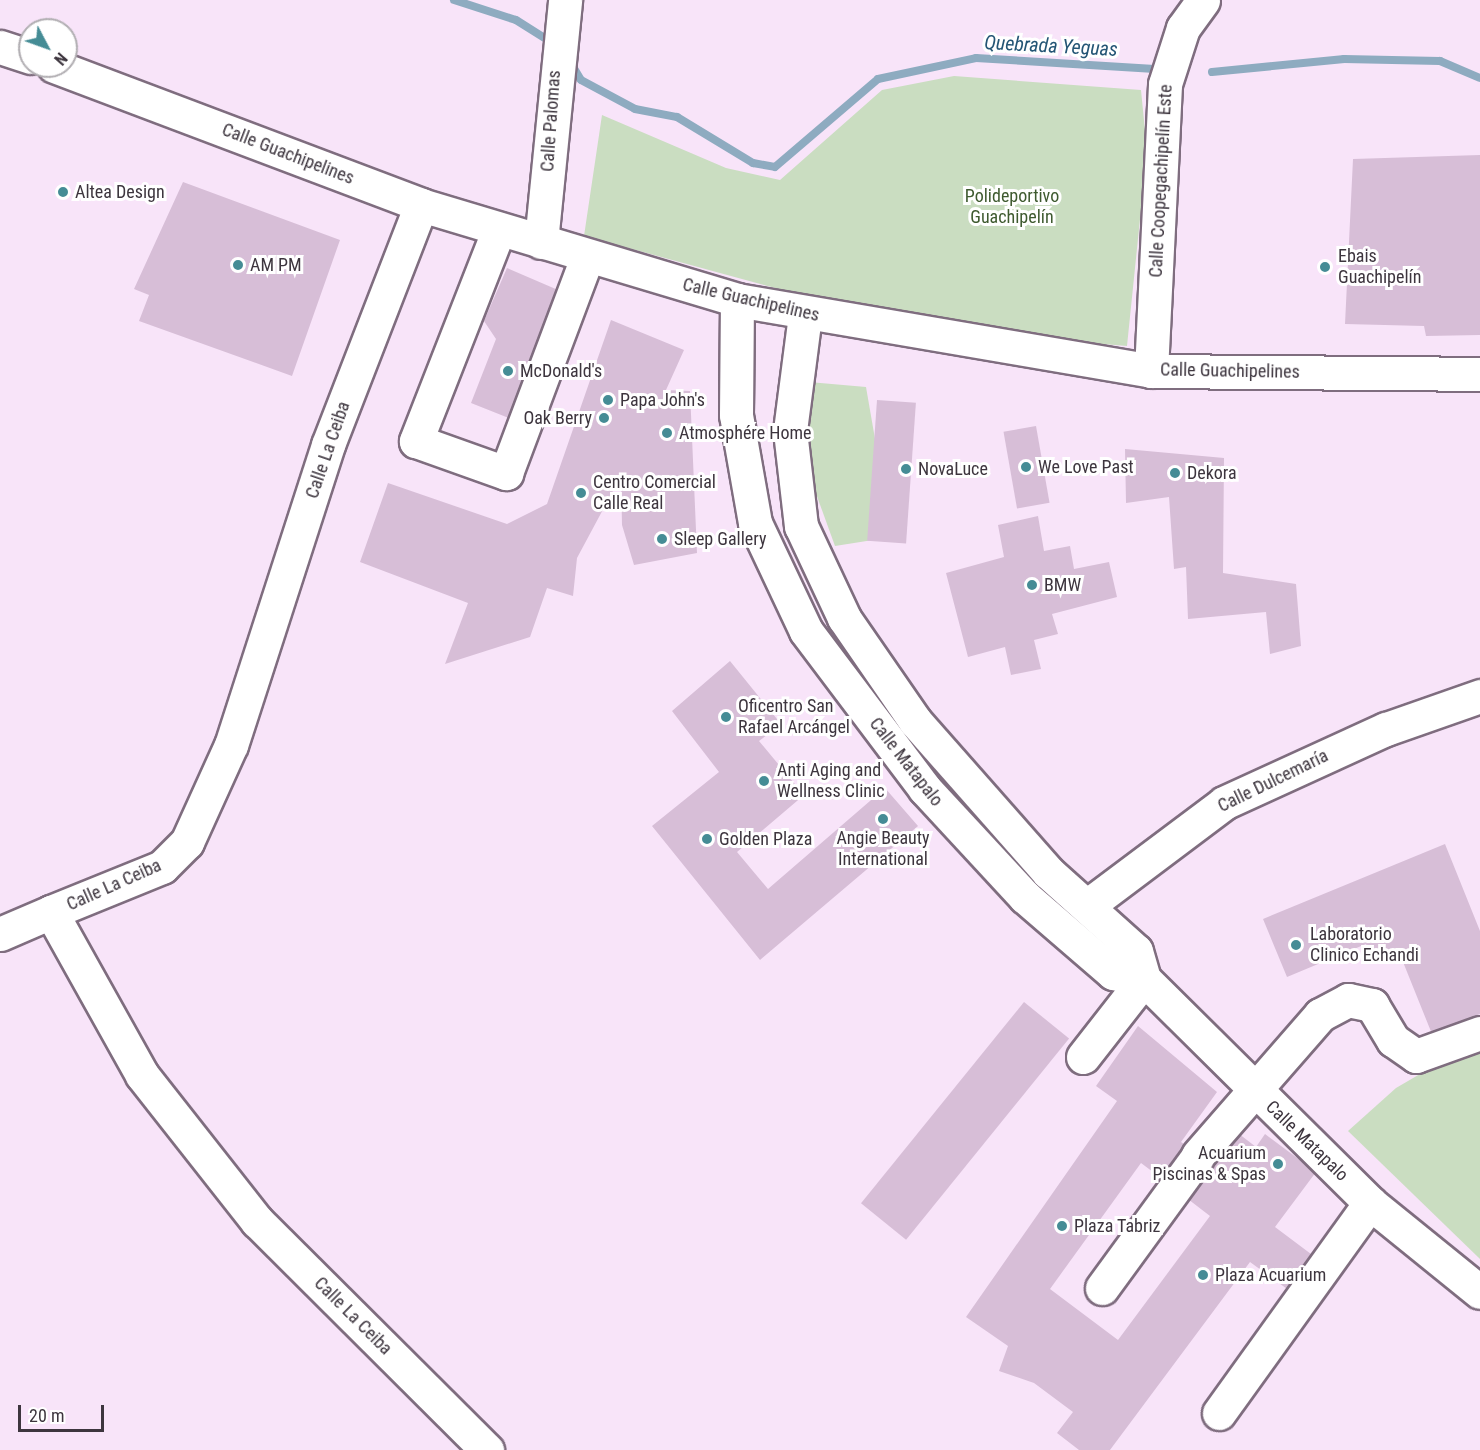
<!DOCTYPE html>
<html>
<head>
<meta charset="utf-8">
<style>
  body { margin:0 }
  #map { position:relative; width:1480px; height:1450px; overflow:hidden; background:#f8e4f9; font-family:"Roboto Condensed",sans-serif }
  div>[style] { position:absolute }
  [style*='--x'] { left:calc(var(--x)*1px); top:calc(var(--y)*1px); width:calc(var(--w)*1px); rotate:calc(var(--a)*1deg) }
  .green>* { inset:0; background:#caddc1 }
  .stream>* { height:8px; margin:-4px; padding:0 4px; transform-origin:4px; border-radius:4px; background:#8eabc0 }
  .building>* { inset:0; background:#d7bed7; transform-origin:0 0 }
  .roads { filter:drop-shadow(2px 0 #7f6d7f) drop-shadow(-2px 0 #7f6d7f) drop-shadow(0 2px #7f6d7f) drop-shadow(0 -2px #7f6d7f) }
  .minor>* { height:33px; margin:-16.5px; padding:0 16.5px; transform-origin:16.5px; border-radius:16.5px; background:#fff }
  .dots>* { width:16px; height:16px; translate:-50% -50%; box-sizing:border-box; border:3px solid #fff; border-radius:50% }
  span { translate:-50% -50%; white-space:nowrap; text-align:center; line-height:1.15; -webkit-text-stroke:6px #fff; paint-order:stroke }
  .street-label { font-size:18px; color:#3d353e }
  .poi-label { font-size:18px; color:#3d353e }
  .left { translate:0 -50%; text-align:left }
  .right { translate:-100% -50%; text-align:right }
  .park-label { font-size:18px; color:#3e5a2f }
  .water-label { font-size:20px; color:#245575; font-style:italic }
  .north { position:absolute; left:18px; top:18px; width:60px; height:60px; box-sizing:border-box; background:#fff; border:2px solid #b1aeb2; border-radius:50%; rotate:131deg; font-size:16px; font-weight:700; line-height:24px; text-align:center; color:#3d353e }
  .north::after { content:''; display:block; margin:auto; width:21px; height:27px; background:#458c95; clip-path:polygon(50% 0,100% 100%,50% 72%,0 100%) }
  .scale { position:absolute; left:18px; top:1405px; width:86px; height:27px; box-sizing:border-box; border:3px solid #3d353e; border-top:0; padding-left:8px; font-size:18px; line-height:21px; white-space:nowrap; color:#3d353e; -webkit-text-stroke:4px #fff; paint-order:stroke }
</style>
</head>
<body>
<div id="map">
  <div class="green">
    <i style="clip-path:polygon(954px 76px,1141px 90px,1147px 151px,1127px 346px,1004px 336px,790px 292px,584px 236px,602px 115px,726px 168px,780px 180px,882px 90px)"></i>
    <i style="clip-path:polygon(809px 382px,866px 387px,892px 537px,835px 546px,806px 466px)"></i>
    <i style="clip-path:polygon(1480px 1039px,1480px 1259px,1348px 1131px,1396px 1088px)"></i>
  </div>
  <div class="stream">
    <i style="--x:454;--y:0;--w:65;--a:17.9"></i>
    <i style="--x:516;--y:20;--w:41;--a:32.2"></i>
    <i style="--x:569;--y:60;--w:23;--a:59"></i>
    <i style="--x:581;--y:80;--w:61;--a:28.2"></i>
    <i style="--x:635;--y:109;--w:43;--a:10.8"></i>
    <i style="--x:677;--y:117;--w:89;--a:31.2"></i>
    <i style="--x:753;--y:163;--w:22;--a:10"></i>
    <i style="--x:775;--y:167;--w:135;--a:-40.5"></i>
    <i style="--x:878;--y:79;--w:100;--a:-12.1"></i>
    <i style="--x:976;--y:58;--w:179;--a:3.5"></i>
    <i style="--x:1212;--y:72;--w:133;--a:-5.6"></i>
    <i style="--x:1344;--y:59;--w:96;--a:1.2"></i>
    <i style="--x:1440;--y:61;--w:43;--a:23"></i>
  </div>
  <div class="building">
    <i style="clip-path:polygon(1480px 155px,1480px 335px,1426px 336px,1424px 326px,1345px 324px,1353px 159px)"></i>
    <i style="clip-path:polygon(183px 182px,340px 240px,292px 376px,139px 321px,149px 295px,134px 289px)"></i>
    <i style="clip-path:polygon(507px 268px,558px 290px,561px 306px,546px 315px,550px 329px,514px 420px,471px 403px,496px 339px,484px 321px)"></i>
    <i style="clip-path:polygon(611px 320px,684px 350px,666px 390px,690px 391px,697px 553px,634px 565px,622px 525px,621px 476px,577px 558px,573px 596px,547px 588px,530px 637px,445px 664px,468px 603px,360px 562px,388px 483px,507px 524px,547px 504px)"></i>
    <i style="left:877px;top:400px;width:39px;height:141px;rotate:4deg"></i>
    <i style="left:1036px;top:426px;width:78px;height:33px;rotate:80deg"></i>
    <i style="clip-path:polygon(1125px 449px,1224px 458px,1223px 573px,1296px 584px,1301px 646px,1270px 654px,1266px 612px,1188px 619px,1186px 567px,1174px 569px,1169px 497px,1126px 503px)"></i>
    <i style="clip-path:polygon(1038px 516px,1044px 551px,1070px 546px,1074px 569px,1109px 562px,1117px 597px,1052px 614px,1058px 634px,1034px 640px,1041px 669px,1011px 675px,1005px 647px,968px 657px,946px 573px,1004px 557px,998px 525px)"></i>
    <i style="clip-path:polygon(730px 661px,781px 724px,759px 741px,804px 795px,737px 852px,768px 889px,885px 788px,918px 826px,760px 960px,652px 826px,719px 772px,672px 711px)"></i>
    <i style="clip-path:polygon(1445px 844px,1480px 931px,1480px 1014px,1432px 1034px,1399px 952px,1374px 963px,1366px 944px,1287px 977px,1263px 919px)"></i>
    <i style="left:1024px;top:1002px;width:58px;height:259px;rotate:39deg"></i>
    <i style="clip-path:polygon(evenodd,1138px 1026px,1217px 1092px,1181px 1142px,1210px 1163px,1234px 1130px,1256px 1147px,1265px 1134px,1316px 1172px,1275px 1227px,1319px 1260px,1294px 1294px,1250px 1262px,1110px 1450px,1079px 1450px,1057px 1433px,1073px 1412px,1034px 1383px,999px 1371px,1008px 1346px,966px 1317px,1117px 1101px,1096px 1086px,1138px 1026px,1183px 1148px,1196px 1159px,1184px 1196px,1210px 1216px,1118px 1340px,1050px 1289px,1141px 1163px,1161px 1178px,1183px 1148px)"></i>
  </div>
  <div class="roads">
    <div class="minor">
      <i style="--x:0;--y:47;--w:32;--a:18"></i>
      <i style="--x:54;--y:66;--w:392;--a:20.7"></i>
      <i style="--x:421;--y:205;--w:330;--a:16.7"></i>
      <i style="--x:737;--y:300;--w:420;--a:9.7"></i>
      <i style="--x:1151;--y:371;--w:329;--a:0.5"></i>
      <i style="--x:421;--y:205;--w:257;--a:111.2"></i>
      <i style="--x:328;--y:445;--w:315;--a:107.9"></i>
      <i style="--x:231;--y:745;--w:107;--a:114.4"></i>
      <i style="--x:187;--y:842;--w:35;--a:135"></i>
      <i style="--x:162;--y:867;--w:120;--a:157.9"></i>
      <i style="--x:51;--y:912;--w:187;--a:60.8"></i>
      <i style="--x:142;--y:1075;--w:186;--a:51.8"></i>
      <i style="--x:257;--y:1221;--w:325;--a:44.9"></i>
      <i style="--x:499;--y:229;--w:228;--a:111.4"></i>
      <i style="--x:416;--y:441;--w:96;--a:19.6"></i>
      <i style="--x:506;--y:473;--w:231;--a:-69.4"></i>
      <i style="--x:541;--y:242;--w:243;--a:-84.3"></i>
      <i style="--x:737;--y:300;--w:115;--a:90.5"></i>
      <i style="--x:736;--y:415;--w:110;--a:80"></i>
      <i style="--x:755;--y:523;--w:119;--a:64.7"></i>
      <i style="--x:806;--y:631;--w:198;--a:53"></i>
      <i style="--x:925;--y:789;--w:147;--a:47.2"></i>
      <i style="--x:1025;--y:897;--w:116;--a:40.8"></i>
      <i style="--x:1113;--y:973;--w:32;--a:11"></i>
      <i style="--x:805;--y:315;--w:117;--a:97.4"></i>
      <i style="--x:790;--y:431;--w:96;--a:83.4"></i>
      <i style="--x:801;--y:526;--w:102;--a:64.9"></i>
      <i style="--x:844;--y:618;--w:125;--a:55.4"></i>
      <i style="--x:915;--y:721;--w:201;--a:48.6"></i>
      <i style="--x:1048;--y:872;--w:118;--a:41.9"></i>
      <i style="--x:1136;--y:951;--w:29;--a:74"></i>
      <i style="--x:1144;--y:979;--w:318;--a:44.7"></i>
      <i style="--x:1370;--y:1203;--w:141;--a:39"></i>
      <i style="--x:1151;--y:371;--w:287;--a:-87.2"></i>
      <i style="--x:1165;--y:84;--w:59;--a:-72.2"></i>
      <i style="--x:1183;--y:28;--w:34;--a:-54"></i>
      <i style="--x:1087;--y:906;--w:171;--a:-36.9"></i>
      <i style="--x:1224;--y:803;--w:178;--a:-24.6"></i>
      <i style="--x:1386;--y:729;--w:100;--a:-19.3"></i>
      <i style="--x:0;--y:934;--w:56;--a:-23.3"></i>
      <i style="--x:1083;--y:1057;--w:99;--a:-52"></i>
      <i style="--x:1198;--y:1155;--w:186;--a:-48.9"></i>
      <i style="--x:1320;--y:1015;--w:32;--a:-28"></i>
      <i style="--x:1348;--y:1000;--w:25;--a:12"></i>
      <i style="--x:1372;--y:1005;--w:41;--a:59"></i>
      <i style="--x:1393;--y:1040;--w:28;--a:35"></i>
      <i style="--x:1416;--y:1056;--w:68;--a:-19.8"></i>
      <i style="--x:1102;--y:1288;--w:160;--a:-53.9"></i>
      <i style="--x:1219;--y:1413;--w:259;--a:-54.3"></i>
    </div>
  </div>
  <div class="dots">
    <i style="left:63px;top:192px;background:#458c95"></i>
    <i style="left:238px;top:265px;background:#458c95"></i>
    <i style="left:1325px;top:267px;background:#458c95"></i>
    <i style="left:508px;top:371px;background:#458c95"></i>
    <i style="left:608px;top:400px;background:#458c95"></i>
    <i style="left:604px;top:418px;background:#458c95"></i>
    <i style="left:667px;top:433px;background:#458c95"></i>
    <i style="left:1026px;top:467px;background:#458c95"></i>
    <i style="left:906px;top:469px;background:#458c95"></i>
    <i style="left:1175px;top:473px;background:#458c95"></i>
    <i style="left:581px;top:493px;background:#458c95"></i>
    <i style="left:662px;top:539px;background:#458c95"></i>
    <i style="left:1032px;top:585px;background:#458c95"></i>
    <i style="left:726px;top:717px;background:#458c95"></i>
    <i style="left:764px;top:781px;background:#458c95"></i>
    <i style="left:883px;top:819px;background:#458c95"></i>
    <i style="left:707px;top:839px;background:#458c95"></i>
    <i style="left:1296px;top:945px;background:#458c95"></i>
    <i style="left:1278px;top:1164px;background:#458c95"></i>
    <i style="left:1062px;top:1226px;background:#458c95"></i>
    <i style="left:1203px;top:1275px;background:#458c95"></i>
  </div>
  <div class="street-label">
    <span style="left:551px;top:121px;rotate:-86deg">Calle Palomas</span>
    <span style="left:288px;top:154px;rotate:21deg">Calle Guachipelines</span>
    <span style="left:1161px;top:181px;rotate:-87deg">Calle Coopegachipelín Este</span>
    <span style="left:751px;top:300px;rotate:13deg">Calle Guachipelines</span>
    <span style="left:1230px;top:371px;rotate:1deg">Calle Guachipelines</span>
    <span style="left:328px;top:450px;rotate:-71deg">Calle La Ceiba</span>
    <span style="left:906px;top:762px;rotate:52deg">Calle Matapalo</span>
    <span style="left:1273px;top:781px;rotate:-26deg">Calle Dulcemaría</span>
    <span style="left:114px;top:885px;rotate:-24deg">Calle La Ceiba</span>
    <span style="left:1307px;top:1141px;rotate:44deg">Calle Matapalo</span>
    <span style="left:353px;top:1316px;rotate:45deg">Calle La Ceiba</span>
  </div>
  <div class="poi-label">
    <span class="left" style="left:75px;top:192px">Altea Design</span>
    <span class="left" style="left:1338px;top:267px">Ebais<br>Guachipelín</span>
    <span class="left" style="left:250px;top:265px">AM PM</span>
    <span class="left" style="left:520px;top:371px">McDonald's</span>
    <span class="left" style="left:620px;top:400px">Papa John's</span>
    <span class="right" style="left:592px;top:418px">Oak Berry</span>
    <span class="left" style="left:679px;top:433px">Atmosphére Home</span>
    <span class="left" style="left:1038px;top:467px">We Love Past</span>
    <span class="left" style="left:918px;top:469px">NovaLuce</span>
    <span class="left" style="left:1187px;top:473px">Dekora</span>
    <span class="left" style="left:593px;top:493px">Centro Comercial<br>Calle Real</span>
    <span class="left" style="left:674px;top:539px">Sleep Gallery</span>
    <span class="left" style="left:1044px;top:585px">BMW</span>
    <span class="left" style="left:738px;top:717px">Oficentro San<br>Rafael Arcángel</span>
    <span class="left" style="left:777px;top:781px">Anti Aging and<br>Wellness Clinic</span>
    <span class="left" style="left:719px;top:839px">Golden Plaza</span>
    <span style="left:883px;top:849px">Angie Beauty<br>International</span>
    <span class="left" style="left:1310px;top:945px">Laboratorio<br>Clinico Echandi</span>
    <span class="right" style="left:1266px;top:1164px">Acuarium<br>Piscinas &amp; Spas</span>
    <span class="left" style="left:1074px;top:1226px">Plaza Tabriz</span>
    <span class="left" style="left:1215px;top:1275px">Plaza Acuarium</span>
  </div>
  <div class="park-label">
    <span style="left:1012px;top:207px">Polideportivo<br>Guachipelín</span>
  </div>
  <div class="water-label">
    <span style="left:1051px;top:46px;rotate:3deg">Quebrada Yeguas</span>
  </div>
  <div class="north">N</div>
  <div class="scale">20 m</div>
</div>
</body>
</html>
